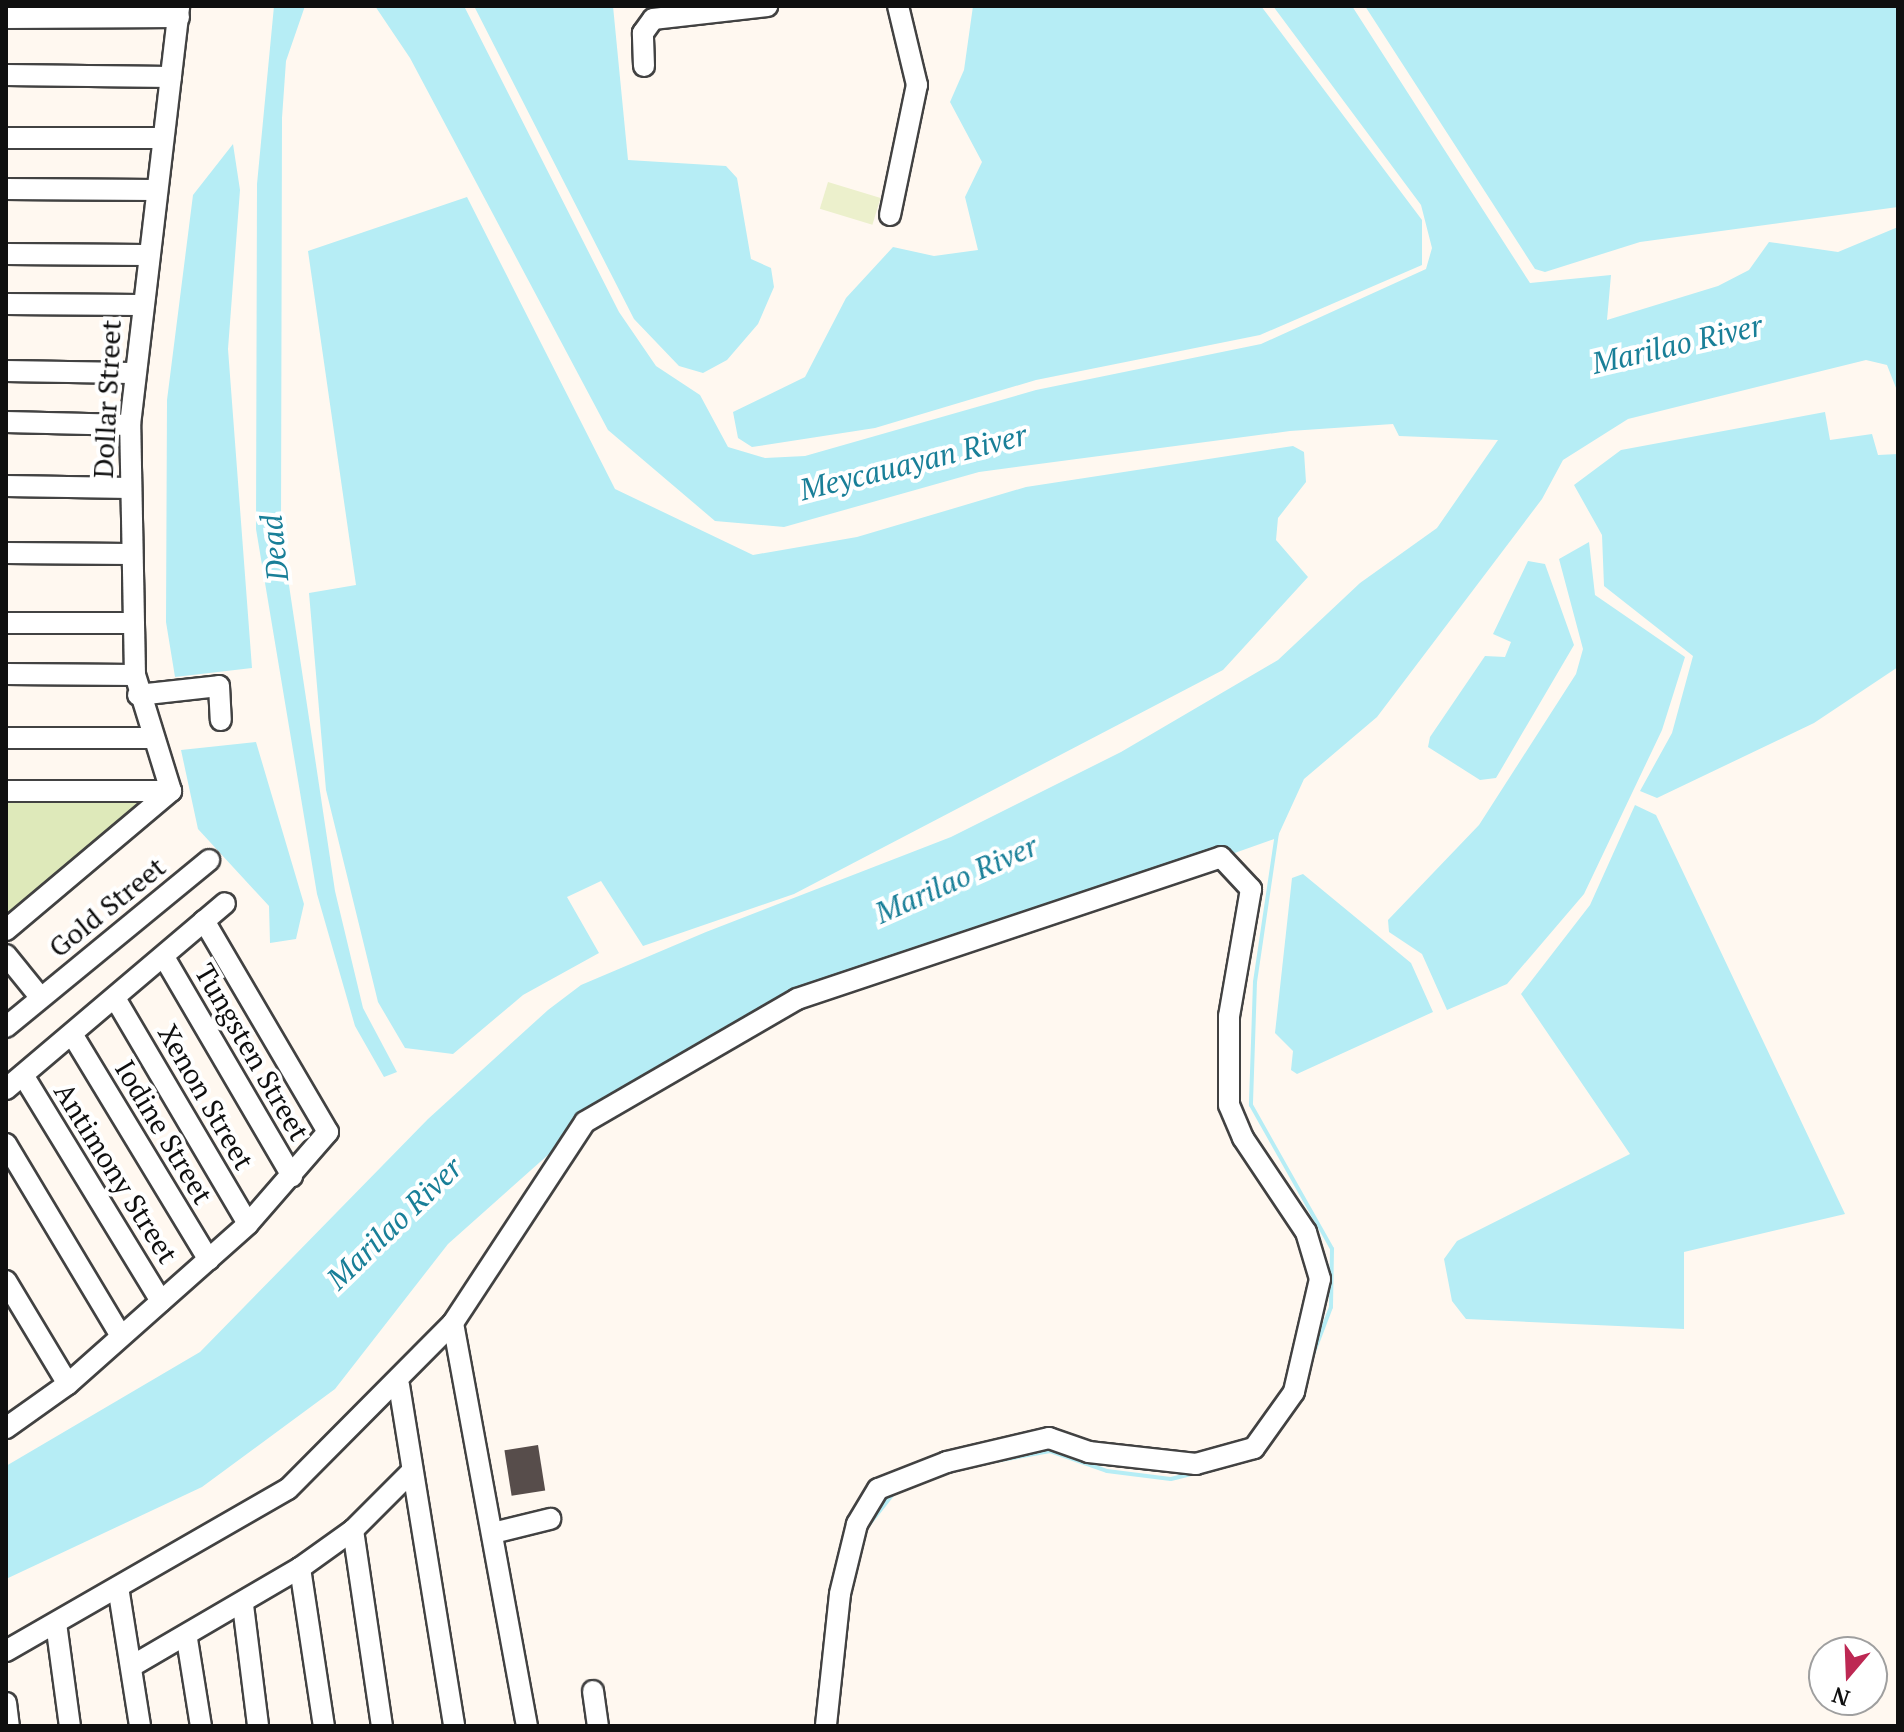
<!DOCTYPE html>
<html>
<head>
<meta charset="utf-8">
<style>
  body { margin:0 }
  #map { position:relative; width:1904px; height:1732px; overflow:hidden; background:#fff8f0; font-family:"PT Serif",serif }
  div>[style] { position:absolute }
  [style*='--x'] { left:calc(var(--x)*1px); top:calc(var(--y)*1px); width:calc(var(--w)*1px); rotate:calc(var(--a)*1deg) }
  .green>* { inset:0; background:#dee9ba }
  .pitch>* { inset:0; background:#ecf0cc; transform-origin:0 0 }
  .water>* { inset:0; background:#b6edf5 }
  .stream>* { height:4px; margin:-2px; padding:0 2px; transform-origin:2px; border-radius:2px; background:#b6edf5 }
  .building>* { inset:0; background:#574d4b; transform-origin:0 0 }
  .roads { filter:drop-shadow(2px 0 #424242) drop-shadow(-2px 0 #424242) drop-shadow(0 2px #424242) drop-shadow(0 -2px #424242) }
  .minor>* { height:20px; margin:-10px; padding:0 10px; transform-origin:10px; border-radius:10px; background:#fff }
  span { translate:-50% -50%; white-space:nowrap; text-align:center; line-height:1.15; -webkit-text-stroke:8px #fff; paint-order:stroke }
  .street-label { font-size:28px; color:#0f0f0f }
  .water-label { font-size:30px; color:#197f98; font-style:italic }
  .frame { position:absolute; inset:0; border:8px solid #0f0f0f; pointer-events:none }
  .north { position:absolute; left:1808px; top:1636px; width:80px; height:80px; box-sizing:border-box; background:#fff; border:2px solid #9f9f9f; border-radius:50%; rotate:199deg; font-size:22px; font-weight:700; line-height:32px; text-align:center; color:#0f0f0f }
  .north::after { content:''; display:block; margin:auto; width:28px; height:36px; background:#bd2853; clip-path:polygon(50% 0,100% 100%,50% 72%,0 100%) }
</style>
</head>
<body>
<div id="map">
  <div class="green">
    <i style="clip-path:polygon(132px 796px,141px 802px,136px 811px,6px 920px,6px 797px)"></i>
  </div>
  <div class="pitch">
    <i style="left:828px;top:182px;width:55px;height:28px;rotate:17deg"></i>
  </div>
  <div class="water">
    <i style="clip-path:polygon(274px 6px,305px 6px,286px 61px,282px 118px,281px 532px,335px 891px,363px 1008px,397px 1072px,384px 1077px,355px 1026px,317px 894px,256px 529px,257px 184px)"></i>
    <i style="clip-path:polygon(375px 6px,464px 6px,619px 312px,656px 366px,700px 395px,728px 447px,765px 458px,805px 456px,1036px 390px,1261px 344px,1426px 269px,1432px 248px,1421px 205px,1273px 6px,1352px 6px,1530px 283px,1611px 275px,1607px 320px,1718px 286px,1749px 270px,1769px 242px,1838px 252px,1898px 227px,1898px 393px,1887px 365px,1866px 360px,1628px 419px,1563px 460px,1542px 499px,1377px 717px,1304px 779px,1277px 838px,747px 1026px,585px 1122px,448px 1244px,335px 1389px,202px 1487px,6px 1579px,6px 1466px,200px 1352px,428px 1119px,548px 1010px,581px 985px,706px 932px,951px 837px,1121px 752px,1278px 660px,1360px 583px,1437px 528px,1498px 440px,1399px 436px,1393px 424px,1290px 431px,979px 472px,784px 527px,715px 521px,608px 430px,410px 58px)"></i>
    <i style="clip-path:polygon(474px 6px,613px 6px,628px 160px,726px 166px,737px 178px,751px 259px,771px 268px,774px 287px,758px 324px,727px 360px,703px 373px,679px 366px,634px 319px)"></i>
    <i style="clip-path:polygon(973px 6px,1261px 6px,1422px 220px,1422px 265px,1260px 335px,1036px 380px,875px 428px,752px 447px,738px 438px,733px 412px,805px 377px,846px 298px,893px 247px,934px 256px,978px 250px,965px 197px,982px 162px,950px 102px,964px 70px)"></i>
    <i style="clip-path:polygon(1365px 6px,1898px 6px,1898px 207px,1640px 242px,1545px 272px,1535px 269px)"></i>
    <i style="clip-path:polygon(233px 144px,240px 190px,228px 349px,252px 668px,175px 677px,166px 622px,167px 400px,193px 195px)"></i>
    <i style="clip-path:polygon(467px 197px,615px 489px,753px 555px,857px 537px,1026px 487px,1293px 446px,1304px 452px,1306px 482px,1278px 518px,1276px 540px,1308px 577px,1223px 670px,794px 894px,643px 946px,601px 881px,567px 897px,599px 953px,523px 995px,453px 1054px,405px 1048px,378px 1002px,326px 790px,309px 593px,356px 585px,308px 251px)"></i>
    <i style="clip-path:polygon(1825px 412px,1830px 440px,1872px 434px,1878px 455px,1898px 454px,1898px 667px,1814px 723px,1657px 798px,1640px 791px,1672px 733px,1693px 656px,1604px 586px,1602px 535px,1574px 485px,1621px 450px)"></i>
    <i style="clip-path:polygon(1589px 542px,1595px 595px,1685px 657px,1662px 730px,1584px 894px,1507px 984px,1447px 1010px,1422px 954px,1389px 932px,1388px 920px,1479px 825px,1576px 674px,1583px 649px,1559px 559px)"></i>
    <i style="clip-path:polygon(1528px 561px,1545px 564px,1574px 645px,1496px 778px,1480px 780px,1428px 747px,1430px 737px,1485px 656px,1505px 657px,1511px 642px,1493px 634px)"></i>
    <i style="clip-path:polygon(256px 742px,304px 904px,296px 939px,270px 943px,269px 906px,198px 829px,181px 750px)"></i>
    <i style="clip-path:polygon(1635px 805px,1656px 815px,1845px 1214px,1684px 1252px,1684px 1329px,1466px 1319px,1452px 1301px,1444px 1259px,1457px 1241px,1630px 1154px,1521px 994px,1590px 905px)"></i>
    <i style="clip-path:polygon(1303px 874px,1411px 963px,1433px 1012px,1297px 1074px,1291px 1070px,1293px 1051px,1275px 1033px,1292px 878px)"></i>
  </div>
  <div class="stream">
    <i style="--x:1277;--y:833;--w:151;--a:98.4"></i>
    <i style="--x:1255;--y:982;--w:123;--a:91.9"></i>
    <i style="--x:1251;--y:1105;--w:165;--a:60.6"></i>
    <i style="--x:1332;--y:1249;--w:58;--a:91"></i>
    <i style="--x:1331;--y:1307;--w:53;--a:110.8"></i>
    <i style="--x:996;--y:1461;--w:55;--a:-10.5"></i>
    <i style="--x:1050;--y:1451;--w:60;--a:19.3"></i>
    <i style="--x:1107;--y:1471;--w:64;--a:7.1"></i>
    <i style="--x:1171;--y:1479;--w:66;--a:-14"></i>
    <i style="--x:867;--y:1527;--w:47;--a:-51.9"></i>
  </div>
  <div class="building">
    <i style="left:538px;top:1445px;width:46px;height:34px;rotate:81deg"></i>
  </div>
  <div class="roads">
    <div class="minor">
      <i style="--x:6;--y:18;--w:173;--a:-0.3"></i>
      <i style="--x:644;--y:66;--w:33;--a:-92"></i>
      <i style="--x:643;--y:33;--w:17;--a:-54"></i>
      <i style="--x:653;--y:19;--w:115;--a:-6.5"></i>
      <i style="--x:6;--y:75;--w:165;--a:0.7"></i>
      <i style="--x:6;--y:138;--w:156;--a:0"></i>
      <i style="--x:6;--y:189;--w:149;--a:0.4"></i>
      <i style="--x:890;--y:215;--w:133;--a:-78.3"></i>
      <i style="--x:917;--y:85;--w:81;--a:-103.5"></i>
      <i style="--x:6;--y:254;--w:140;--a:0.4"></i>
      <i style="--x:6;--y:304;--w:134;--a:0.4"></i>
      <i style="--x:6;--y:371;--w:125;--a:0.9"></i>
      <i style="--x:6;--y:422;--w:124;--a:1.4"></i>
      <i style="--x:6;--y:486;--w:124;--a:0.9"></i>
      <i style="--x:6;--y:553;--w:124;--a:0.5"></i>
      <i style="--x:6;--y:623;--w:125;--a:0"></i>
      <i style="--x:6;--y:674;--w:129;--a:0.4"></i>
      <i style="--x:138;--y:695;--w:81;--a:-6.3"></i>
      <i style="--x:219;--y:686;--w:34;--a:87"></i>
      <i style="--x:6;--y:738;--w:146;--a:0"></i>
      <i style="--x:6;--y:791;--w:165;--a:0"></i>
      <i style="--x:171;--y:791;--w:121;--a:-107.2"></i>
      <i style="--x:135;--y:675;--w:250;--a:-91.1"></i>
      <i style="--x:130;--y:425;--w:422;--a:-83.3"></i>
      <i style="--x:6;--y:930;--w:216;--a:-40.1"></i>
      <i style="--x:6;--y:955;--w:54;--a:51"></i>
      <i style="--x:164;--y:957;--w:254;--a:59.7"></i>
      <i style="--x:115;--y:998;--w:262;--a:59.5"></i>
      <i style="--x:6;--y:1027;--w:263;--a:-39.4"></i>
      <i style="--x:72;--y:1034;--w:264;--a:58.8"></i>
      <i style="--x:23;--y:1075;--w:265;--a:58.6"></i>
      <i style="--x:6;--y:1089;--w:287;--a:-40.3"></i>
      <i style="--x:6;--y:1144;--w:224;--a:59.1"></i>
      <i style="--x:6;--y:1281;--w:120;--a:59"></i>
      <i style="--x:453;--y:1323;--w:410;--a:79.6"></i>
      <i style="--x:399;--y:1385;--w:345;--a:80.8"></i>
      <i style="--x:6;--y:1428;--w:76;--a:-35.4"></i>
      <i style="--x:68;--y:1384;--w:241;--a:-41.6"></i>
      <i style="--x:248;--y:1224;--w:122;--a:-49"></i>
      <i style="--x:328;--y:1132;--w:245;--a:-120.4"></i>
      <i style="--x:353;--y:1530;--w:198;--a:81.6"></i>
      <i style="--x:497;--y:1532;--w:55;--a:-13.8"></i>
      <i style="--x:300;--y:1568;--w:160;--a:81.4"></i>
      <i style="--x:119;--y:1593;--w:135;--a:81"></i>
      <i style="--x:243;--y:1605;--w:122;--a:82.9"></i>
      <i style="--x:56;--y:1623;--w:104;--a:82.3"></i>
      <i style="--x:187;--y:1639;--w:88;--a:80.9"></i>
      <i style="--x:6;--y:1651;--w:325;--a:-29.9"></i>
      <i style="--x:288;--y:1489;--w:234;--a:-45.2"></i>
      <i style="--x:453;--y:1323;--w:240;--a:-56.7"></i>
      <i style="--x:585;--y:1122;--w:245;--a:-30.1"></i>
      <i style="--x:797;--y:999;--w:447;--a:-18.5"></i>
      <i style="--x:1221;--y:857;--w:44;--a:46.8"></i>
      <i style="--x:1251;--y:889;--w:129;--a:99.8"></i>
      <i style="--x:1229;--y:1016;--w:89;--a:90"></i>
      <i style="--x:1229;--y:1105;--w:36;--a:67"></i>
      <i style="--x:1243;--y:1138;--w:113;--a:56.2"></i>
      <i style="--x:1306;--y:1232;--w:49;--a:73.4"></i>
      <i style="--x:1320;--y:1279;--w:116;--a:103"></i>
      <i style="--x:1294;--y:1392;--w:69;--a:125.5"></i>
      <i style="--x:1254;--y:1448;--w:60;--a:164.6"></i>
      <i style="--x:1196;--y:1464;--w:108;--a:-173.6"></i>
      <i style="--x:1089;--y:1452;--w:42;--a:-160.7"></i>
      <i style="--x:1049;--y:1438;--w:105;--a:166.8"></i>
      <i style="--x:947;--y:1462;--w:74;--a:158.6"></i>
      <i style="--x:878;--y:1489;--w:41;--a:121"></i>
      <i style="--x:857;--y:1524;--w:72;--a:103.7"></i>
      <i style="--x:840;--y:1594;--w:133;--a:96.1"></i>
      <i style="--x:132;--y:1666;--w:194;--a:-30.3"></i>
      <i style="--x:300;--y:1568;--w:65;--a:-35.6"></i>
      <i style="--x:353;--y:1530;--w:82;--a:-45"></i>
      <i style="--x:593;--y:1691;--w:35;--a:82"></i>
      <i style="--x:6;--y:1703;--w:23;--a:83"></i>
    </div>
  </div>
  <div class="street-label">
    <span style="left:107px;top:399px;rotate:-87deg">Dollar Street</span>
    <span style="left:107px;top:907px;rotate:-39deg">Gold Street</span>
    <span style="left:252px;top:1052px;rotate:60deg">Tungsten Street</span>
    <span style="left:206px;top:1097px;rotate:60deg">Xenon Street</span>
    <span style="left:164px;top:1132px;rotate:59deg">Iodine Street</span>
    <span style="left:116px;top:1173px;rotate:58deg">Antimony Street</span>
  </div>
  <div class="water-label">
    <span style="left:1677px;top:344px;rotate:-13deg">Marilao River</span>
    <span style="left:913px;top:462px;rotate:-14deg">Meycauayan River</span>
    <span style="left:274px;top:548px;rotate:-96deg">Dead</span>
    <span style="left:956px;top:879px;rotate:-24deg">Marilao River</span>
    <span style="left:394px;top:1223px;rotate:-44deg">Marilao River</span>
  </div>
  <div class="frame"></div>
  <div class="north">N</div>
</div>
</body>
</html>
